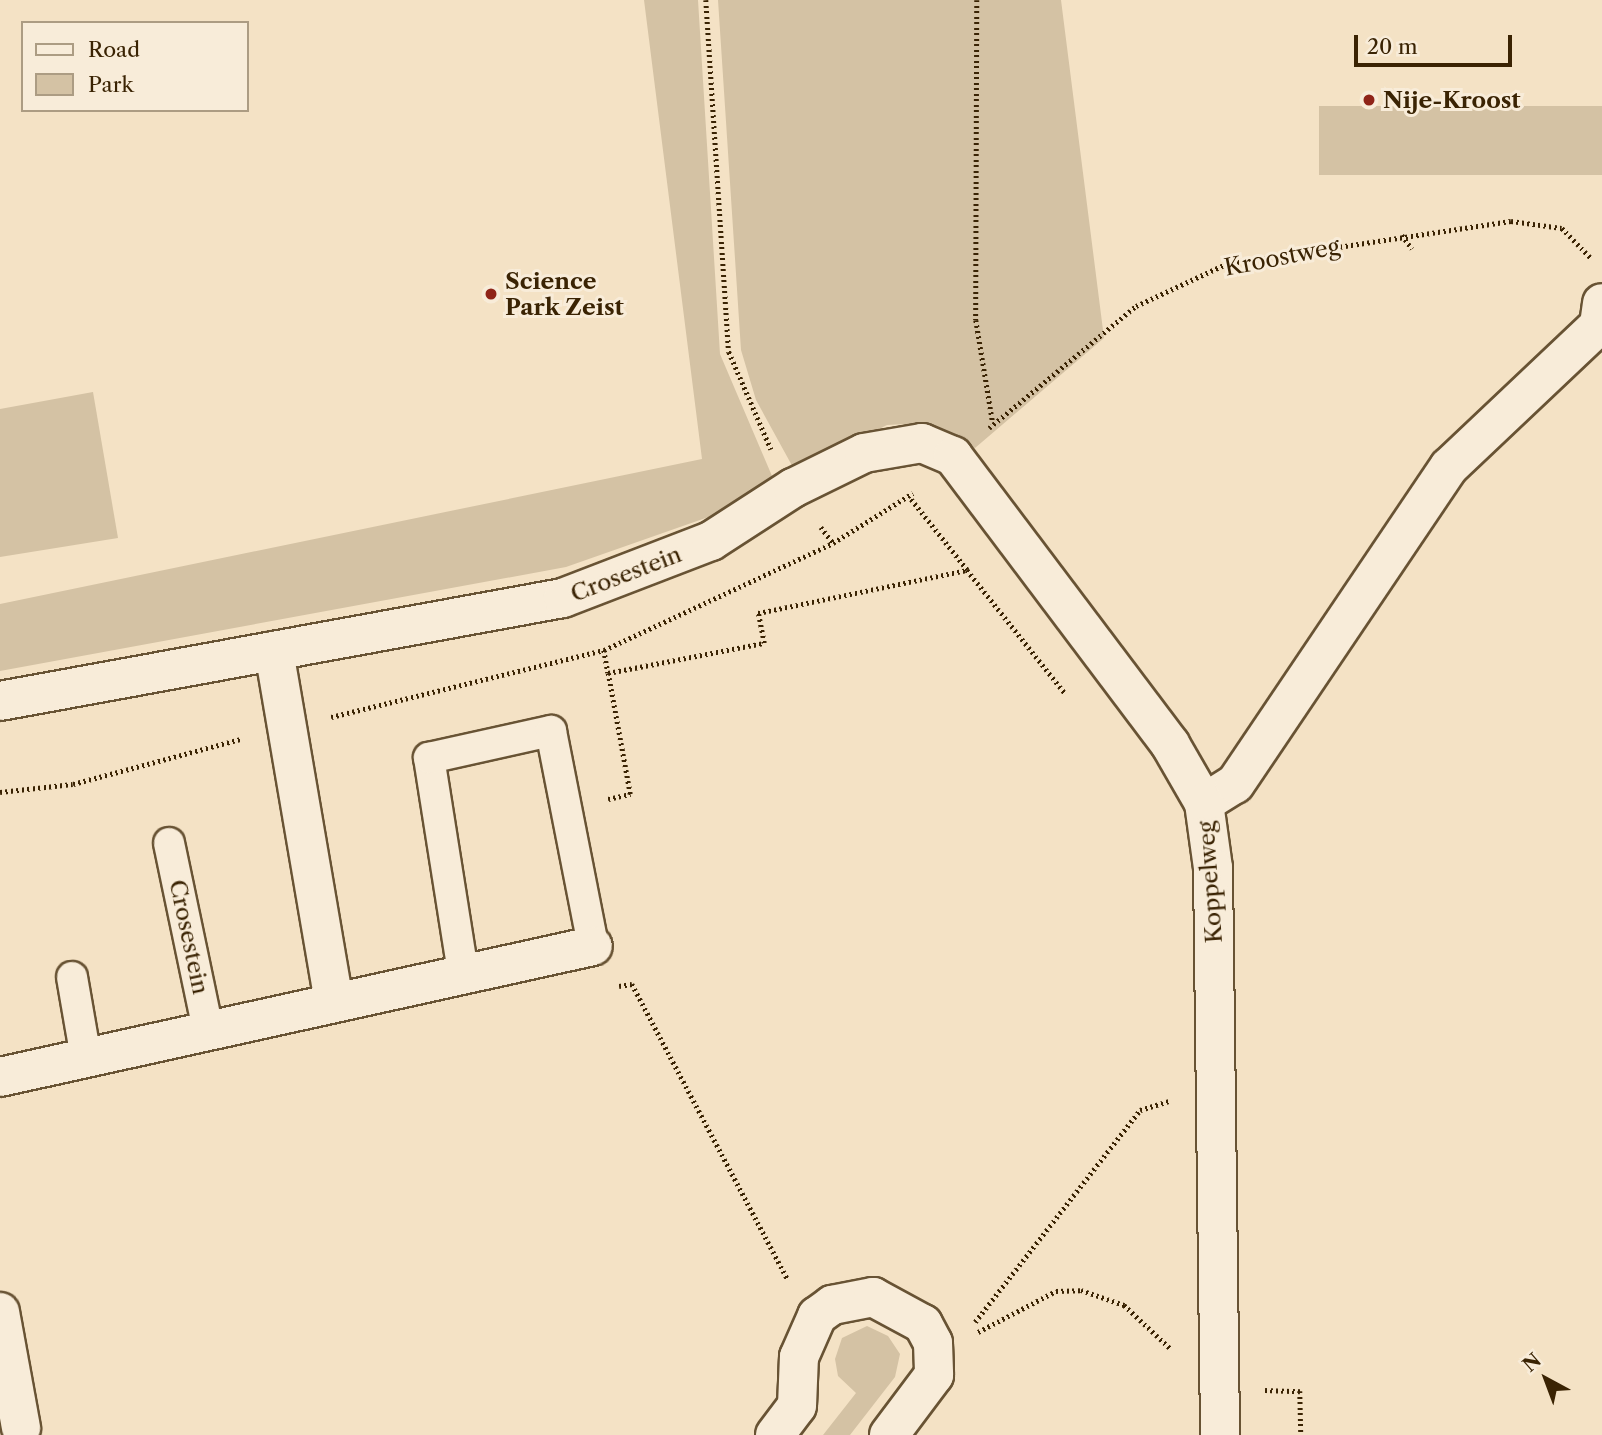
<!DOCTYPE html>
<html>
<head>
<meta charset="utf-8">
<style>
  body { margin:0 }
  #map { position:relative; width:1602px; height:1435px; overflow:hidden; background:#f4e2c5; font-family:"Libre Caslon Text",serif }
  div>[style] { position:absolute }
  [style*='--x'] { left:calc(var(--x)*1px); top:calc(var(--y)*1px); width:calc(var(--w)*1px); rotate:calc(var(--a)*1deg) }
  .green>* { inset:0; background:#d4c2a4; transform-origin:0 0 }
  .path>* { height:4.5px; margin-top:-2.25px; transform-origin:0; background:repeating-linear-gradient(90deg,#3a2303 0 2px,transparent 0 5.5px) }
  .roads { filter:drop-shadow(2px 0 #685334) drop-shadow(-2px 0 #685334) drop-shadow(0 2px #685334) drop-shadow(0 -2px #685334) }
  .lane>* { height:30px; margin:-15px; padding:0 15px; transform-origin:15px; border-radius:15px; background:#f8ecd9 }
  .street>* { height:38px; margin:-19px; padding:0 19px; transform-origin:19px; border-radius:19px; background:#f8ecd9 }
  .dots>* { width:19px; height:19px; translate:-50% -50%; box-sizing:border-box; border:4px solid #f8ecd9; border-radius:50% }
  span { translate:-50% -50%; white-space:nowrap; text-align:center; line-height:1.15; -webkit-text-stroke:6px #f8ecd9; paint-order:stroke }
  .poi-label { font-size:23px; color:#3a2303; font-weight:700 }
  .left { translate:0 -50%; text-align:left }
  .street-label { font-size:23px; color:#3a2303 }
  .legend { position:absolute; left:21px; top:21px; width:228px; height:91px; box-sizing:border-box; background:#f8ecd9; border:2px solid #ac9c83; margin:0; padding:9px 12px; list-style:none; font-size:21px; color:#3a2303 }
  .legend li { display:flex; align-items:center; gap:14px; height:35px }
  .legend b { width:35px; border:2px solid #ac9c83 }
  .north { position:absolute; left:1511px; top:1344px; width:70px; height:70px; -webkit-text-stroke:5px #f8ecd9; paint-order:stroke; rotate:319deg; font-size:19px; font-weight:700; line-height:28px; text-align:center; color:#3a2303 }
  .north::after { content:''; display:block; margin:auto; width:24px; height:32px; background:#3a2303; clip-path:polygon(50% 0,100% 100%,50% 72%,0 100%) }
  .scale { position:absolute; left:1354px; top:35px; width:158px; height:32px; box-sizing:border-box; border:4px solid #3a2303; border-top:0; padding-left:9px; font-size:21px; line-height:24px; white-space:nowrap; color:#3a2303; -webkit-text-stroke:5px #f8ecd9; paint-order:stroke }
</style>
</head>
<body>
<div id="map">
  <div class="green">
    <i style="clip-path:polygon(644px 0,698px 0,720px 354px,775px 483px,717px 514px,566px 567px,0 671px,0 604px,702px 459px)"></i>
    <i style="clip-path:polygon(718px 0,1061px 0,1104px 338px,975px 448px,925px 423px,887px 425px,795px 471px,756px 400px,741px 350px)"></i>
    <i style="left:1602px;top:106px;width:69px;height:283px;rotate:90deg"></i>
    <i style="clip-path:polygon(93px 392px,118px 538px,0 557px,0 409px)"></i>
    <i style="clip-path:polygon(867px 1326px,888px 1336px,900px 1354px,895px 1377px,850px 1435px,823px 1435px,856px 1393px,838px 1376px,835px 1359px,842px 1338px)"></i>
  </div>
  <div class="path">
    <i style="--x:706;--y:0;--w:353;--a:86.3"></i>
    <i style="--x:729;--y:352;--w:106;--a:66.6"></i>
    <i style="--x:977;--y:0;--w:320;--a:90.2"></i>
    <i style="--x:976;--y:320;--w:105;--a:80.7"></i>
    <i style="--x:1402;--y:235;--w:17;--a:54"></i>
    <i style="--x:989;--y:428;--w:191;--a:-39.7"></i>
    <i style="--x:1136;--y:306;--w:99;--a:-25"></i>
    <i style="--x:1226;--y:264;--w:288;--a:-8.6"></i>
    <i style="--x:1511;--y:221;--w:51;--a:7.8"></i>
    <i style="--x:1562;--y:228;--w:42;--a:46"></i>
    <i style="--x:821;--y:527;--w:20;--a:53"></i>
    <i style="--x:967;--y:570;--w:157;--a:51.5"></i>
    <i style="--x:604;--y:650;--w:23;--a:80"></i>
    <i style="--x:331;--y:717;--w:281;--a:-13.8"></i>
    <i style="--x:604;--y:650;--w:253;--a:-25"></i>
    <i style="--x:833;--y:543;--w:94;--a:-32"></i>
    <i style="--x:0;--y:792;--w:73;--a:-6.3"></i>
    <i style="--x:73;--y:784;--w:174;--a:-15"></i>
    <i style="--x:608;--y:799;--w:23;--a:-13"></i>
    <i style="--x:630;--y:794;--w:123;--a:-100.3"></i>
    <i style="--x:608;--y:673;--w:159;--a:-10.9"></i>
    <i style="--x:764;--y:643;--w:31;--a:-101"></i>
    <i style="--x:758;--y:613;--w:213;--a:-11.6"></i>
    <i style="--x:967;--y:570;--w:93;--a:-128.5"></i>
    <i style="--x:619;--y:986;--w:13;--a:-9"></i>
    <i style="--x:632;--y:984;--w:335;--a:62.2"></i>
    <i style="--x:975;--y:1322;--w:269;--a:-52.1"></i>
    <i style="--x:1140;--y:1110;--w:30;--a:-17"></i>
    <i style="--x:978;--y:1332;--w:88;--a:-27.7"></i>
    <i style="--x:1056;--y:1291;--w:25;--a:-2"></i>
    <i style="--x:1081;--y:1290;--w:46;--a:19.2"></i>
    <i style="--x:1124;--y:1305;--w:63;--a:43.1"></i>
    <i style="--x:1265;--y:1390;--w:35;--a:2"></i>
    <i style="--x:1300;--y:1391;--w:44;--a:88.7"></i>
  </div>
  <div class="roads">
    <div class="lane">
      <i style="--x:169;--y:843;--w:191;--a:78.2"></i>
      <i style="--x:463;--y:972;--w:217;--a:-99"></i>
      <i style="--x:429;--y:758;--w:125;--a:-12.5"></i>
      <i style="--x:551;--y:731;--w:219;--a:78.9"></i>
      <i style="--x:72;--y:977;--w:82;--a:80.2"></i>
    </div>
    <div class="street">
      <i style="--x:274;--y:651;--w:355;--a:80.3"></i>
      <i style="--x:0;--y:701;--w:572;--a:-10.37"></i>
      <i style="--x:563;--y:598;--w:159;--a:-21.1"></i>
      <i style="--x:711;--y:541;--w:98;--a:-32.9"></i>
      <i style="--x:793;--y:488;--w:79;--a:-26.2"></i>
      <i style="--x:864;--y:453;--w:59;--a:-9.8"></i>
      <i style="--x:922;--y:443;--w:34;--a:23"></i>
      <i style="--x:953;--y:456;--w:361;--a:53"></i>
      <i style="--x:1170;--y:744;--w:68;--a:60"></i>
      <i style="--x:1204;--y:803;--w:66;--a:82.1"></i>
      <i style="--x:1213;--y:868;--w:567;--a:89.29"></i>
      <i style="--x:1204;--y:803;--w:36;--a:-32"></i>
      <i style="--x:1235;--y:784;--w:382;--a:-56"></i>
      <i style="--x:1449;--y:467;--w:207;--a:-43.4"></i>
      <i style="--x:1599;--y:325;--w:22;--a:-82"></i>
      <i style="--x:0;--y:1077;--w:607;--a:-12.46"></i>
      <i style="--x:0;--y:1312;--w:118;--a:79.7"></i>
      <i style="--x:775;--y:1435;--w:36;--a:-53"></i>
      <i style="--x:797;--y:1406;--w:49;--a:-87.7"></i>
      <i style="--x:799;--y:1357;--w:45;--a:-66.3"></i>
      <i style="--x:817;--y:1316;--w:19;--a:-36"></i>
      <i style="--x:832;--y:1305;--w:42;--a:-11"></i>
      <i style="--x:873;--y:1297;--w:57;--a:28.4"></i>
      <i style="--x:923;--y:1324;--w:21;--a:62"></i>
      <i style="--x:933;--y:1343;--w:32;--a:88"></i>
      <i style="--x:934;--y:1375;--w:75;--a:126.9"></i>
    </div>
  </div>
  <div class="dots">
    <i style="left:1369px;top:100px;background:#8f2418"></i>
    <i style="left:491px;top:294px;background:#8f2418"></i>
  </div>
  <div class="poi-label">
    <span class="left" style="left:1383px;top:100px">Nije-Kroost</span>
    <span class="left" style="left:505px;top:294px">Science<br>Park Zeist</span>
  </div>
  <div class="street-label">
    <span style="left:1282px;top:257px;rotate:-11deg">Kroostweg</span>
    <span style="left:626px;top:574px;rotate:-21deg">Crosestein</span>
    <span style="left:1210px;top:882px;rotate:-94deg">Koppelweg</span>
    <span style="left:189px;top:937px;rotate:78deg">Crosestein</span>
  </div>
  <ul class="legend">
  <li><b style="height:9px;background:#f8ecd9"></b>Road</li>
  <li><b style="height:19px;background:#d4c2a4"></b>Park</li>
  </ul>
  <div class="north">N</div>
  <div class="scale">20 m</div>
</div>
</body>
</html>
